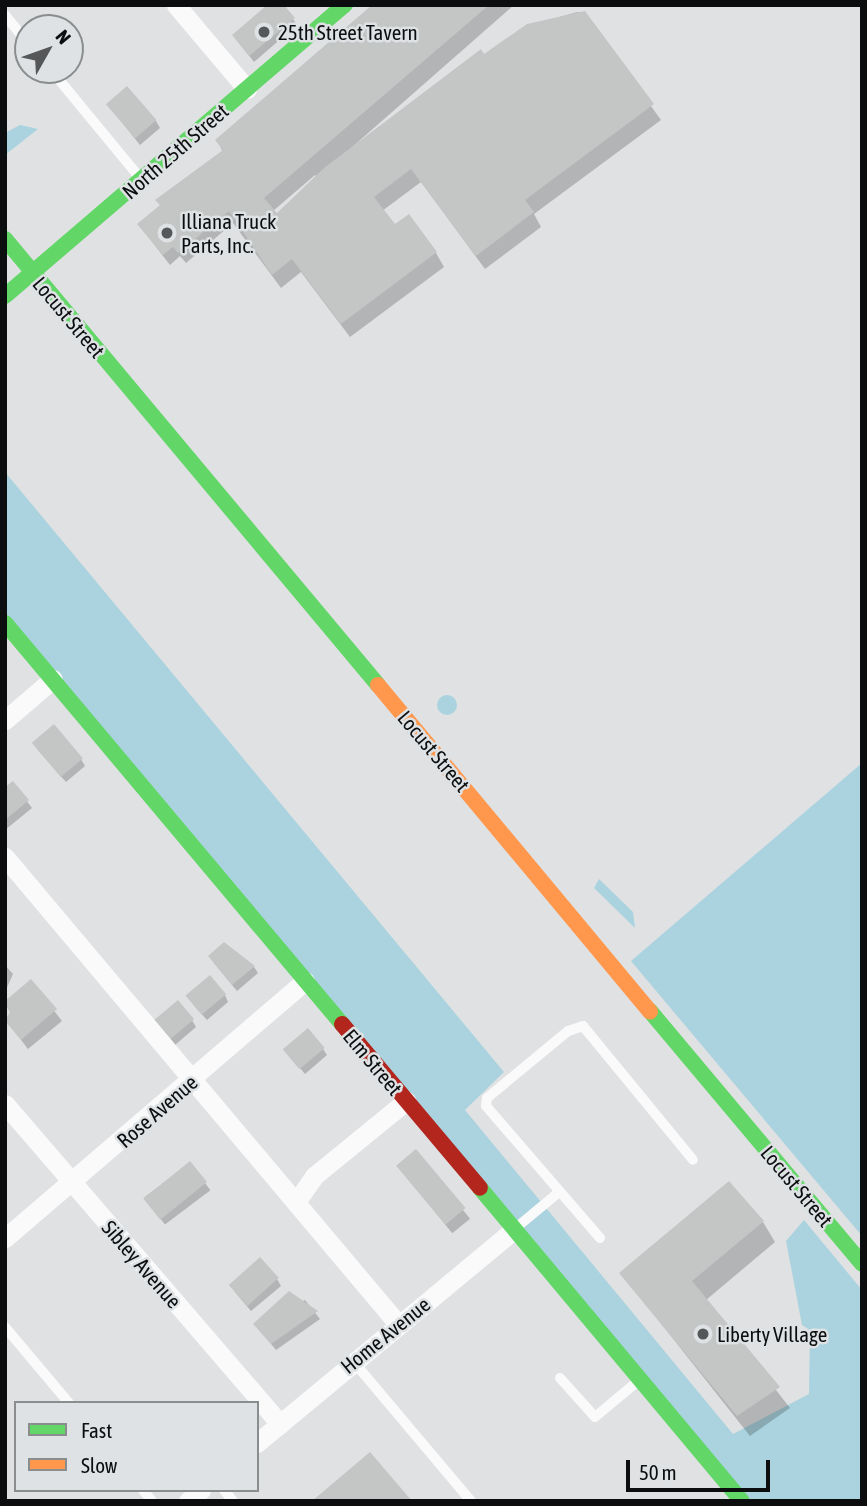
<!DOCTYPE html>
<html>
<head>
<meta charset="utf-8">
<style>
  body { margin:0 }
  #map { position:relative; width:867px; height:1506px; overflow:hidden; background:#dfe1e3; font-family:"Asap Condensed",sans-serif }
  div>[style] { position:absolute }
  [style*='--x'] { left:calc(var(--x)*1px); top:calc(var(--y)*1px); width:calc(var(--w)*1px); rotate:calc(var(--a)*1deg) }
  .green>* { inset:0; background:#abd3df }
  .round { border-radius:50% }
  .shadow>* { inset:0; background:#0003; transform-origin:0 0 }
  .building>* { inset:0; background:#c4c6c6; transform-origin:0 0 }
  .lane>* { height:10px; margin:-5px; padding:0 5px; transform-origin:5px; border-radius:5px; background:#fafafb }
  .street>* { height:19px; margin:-9.5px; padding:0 9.5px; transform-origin:9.5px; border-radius:9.5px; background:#fafafb }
  .fast>* { height:16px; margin:-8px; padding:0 8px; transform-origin:8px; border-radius:8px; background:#63d668 }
  .slow>* { height:16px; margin:-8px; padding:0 8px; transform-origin:8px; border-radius:8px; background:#ff974d }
  .jam>* { height:16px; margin:-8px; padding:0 8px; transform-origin:8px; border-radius:8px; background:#b3261e }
  .dots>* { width:19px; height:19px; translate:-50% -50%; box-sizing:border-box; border:4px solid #dee2e4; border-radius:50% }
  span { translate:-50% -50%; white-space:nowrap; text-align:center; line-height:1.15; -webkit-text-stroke:5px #dee2e4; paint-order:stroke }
  .poi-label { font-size:21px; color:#0c0d0e }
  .left { translate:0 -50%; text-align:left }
  .street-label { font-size:21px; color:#0c0d0e }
  .frame { position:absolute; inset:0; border:7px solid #0c0d0e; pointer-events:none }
  .legend { position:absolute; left:14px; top:1401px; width:245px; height:91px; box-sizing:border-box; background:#dee2e4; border:2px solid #8a8d8e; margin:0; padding:9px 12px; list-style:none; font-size:21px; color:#0c0d0e }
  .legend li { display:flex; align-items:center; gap:14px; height:35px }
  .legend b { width:35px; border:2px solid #8a8d8e }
  .north { position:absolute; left:14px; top:14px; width:70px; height:70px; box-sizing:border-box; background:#dee2e4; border:2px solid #8a8d8e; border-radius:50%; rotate:50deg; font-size:19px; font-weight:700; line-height:28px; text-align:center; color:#0c0d0e }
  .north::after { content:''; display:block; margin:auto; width:24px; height:32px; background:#565759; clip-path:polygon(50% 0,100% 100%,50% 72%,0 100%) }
  .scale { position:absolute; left:626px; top:1460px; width:144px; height:32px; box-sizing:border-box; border:4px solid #0c0d0e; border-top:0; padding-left:9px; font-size:21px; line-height:24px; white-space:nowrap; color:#0c0d0e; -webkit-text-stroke:5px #dee2e4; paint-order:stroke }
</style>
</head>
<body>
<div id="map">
  <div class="green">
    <i style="clip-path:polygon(20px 125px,38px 129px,5px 155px,5px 133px)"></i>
    <i style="clip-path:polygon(5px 472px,504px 1072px,465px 1110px,733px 1434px,809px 1394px,810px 1330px,802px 1325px,786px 1241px,804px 1220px,862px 1290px,862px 1501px,742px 1501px,5px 623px)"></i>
    <i class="round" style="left:437px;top:695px;width:20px;height:20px"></i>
    <i style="clip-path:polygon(862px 763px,862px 1236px,631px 961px)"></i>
    <i style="clip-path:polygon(599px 879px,633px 912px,635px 928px,594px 888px)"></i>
  </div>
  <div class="shadow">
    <i style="clip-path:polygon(evenodd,375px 5px,514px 5px,334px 163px,528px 26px,577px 12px,584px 13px,661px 120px,534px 214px,541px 227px,485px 269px,421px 182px,382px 211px,395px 227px,436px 253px,444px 267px,350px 337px,301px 272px,281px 288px,233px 223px,186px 263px,180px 256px,170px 265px,139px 225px,223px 152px,217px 141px,375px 5px,315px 175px,317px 177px,277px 215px,273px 211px,315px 175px)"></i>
    <i style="clip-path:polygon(293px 19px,297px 25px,254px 62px,234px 36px)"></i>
    <i style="clip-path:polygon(108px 105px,156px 121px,160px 128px,140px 145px)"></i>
    <i style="clip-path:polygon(38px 750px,81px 759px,85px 766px,66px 782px)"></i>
    <i style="clip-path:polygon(13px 783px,32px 808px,5px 830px,5px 790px)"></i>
    <i style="clip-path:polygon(214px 963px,254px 967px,258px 973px,237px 991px)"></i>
    <i style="clip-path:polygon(5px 965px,13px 974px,5px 992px)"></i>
    <i style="clip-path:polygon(31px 981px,62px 1021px,28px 1049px,5px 1019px,11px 1014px,5px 1003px)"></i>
    <i style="clip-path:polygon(225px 995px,228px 1002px,207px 1020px,192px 1003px)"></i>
    <i style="clip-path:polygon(192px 1020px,196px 1027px,175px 1045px,156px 1021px)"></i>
    <i style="clip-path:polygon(323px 1049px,327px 1055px,305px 1074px,290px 1056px)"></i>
    <i style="left:416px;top:1152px;width:86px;height:23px;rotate:51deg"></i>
    <i style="left:190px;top:1163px;width:34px;height:57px;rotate:53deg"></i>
    <i style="clip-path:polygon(763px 1222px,775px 1242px,706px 1300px,790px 1408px,750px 1436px,621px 1273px)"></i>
    <i style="clip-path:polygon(277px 1279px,281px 1286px,251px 1311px,234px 1291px)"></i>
    <i style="clip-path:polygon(305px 1300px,320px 1319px,276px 1350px,255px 1324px)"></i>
  </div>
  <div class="building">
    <i style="clip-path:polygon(267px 5px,284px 5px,295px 18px,249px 56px,232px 35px)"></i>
    <i style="clip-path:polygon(372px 5px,489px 5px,264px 198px,277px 213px,324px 168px,481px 49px,484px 54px,527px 24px,585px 11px,654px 104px,525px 200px,534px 212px,476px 256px,411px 169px,374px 197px,395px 224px,409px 214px,437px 252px,341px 324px,292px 259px,272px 275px,229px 211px,178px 253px,173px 247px,163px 255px,137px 224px,160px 205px,155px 200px,223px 150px,215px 140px)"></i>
    <i style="left:127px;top:86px;width:45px;height:28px;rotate:49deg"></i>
    <i style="left:54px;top:724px;width:45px;height:29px;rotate:50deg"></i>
    <i style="clip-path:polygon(13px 781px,29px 800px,5px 820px,5px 787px)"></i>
    <i style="clip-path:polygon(224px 942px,255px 966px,232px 985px,208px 956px)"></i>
    <i style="left:210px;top:975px;width:25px;height:32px;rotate:50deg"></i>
    <i style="clip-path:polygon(31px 979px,57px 1009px,21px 1040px,5px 1021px,10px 1012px,5px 1001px)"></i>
    <i style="left:178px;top:1000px;width:25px;height:32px;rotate:50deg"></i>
    <i style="left:308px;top:1028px;width:26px;height:33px;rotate:50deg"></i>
    <i style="left:416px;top:1149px;width:77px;height:26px;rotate:50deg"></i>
    <i style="left:190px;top:1161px;width:27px;height:60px;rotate:51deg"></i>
    <i style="clip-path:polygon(729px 1181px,764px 1221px,692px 1281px,780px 1387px,737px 1416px,619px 1273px)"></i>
    <i style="left:260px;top:1257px;width:28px;height:42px;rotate:48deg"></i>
    <i style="clip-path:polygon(289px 1291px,318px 1311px,271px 1344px,253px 1324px)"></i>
    <i style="clip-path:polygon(370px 1452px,412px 1501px,312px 1501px)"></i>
  </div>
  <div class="lane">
    <i style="--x:5;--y:15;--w:36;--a:51"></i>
    <i style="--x:51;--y:70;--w:140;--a:50.5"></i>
    <i style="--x:517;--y:1227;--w:55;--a:-39.8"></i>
    <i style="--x:600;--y:1238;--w:174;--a:-130.8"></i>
    <i style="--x:486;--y:1106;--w:8;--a:-83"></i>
    <i style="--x:487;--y:1098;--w:105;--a:-39.6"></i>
    <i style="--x:568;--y:1031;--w:16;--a:-18"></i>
    <i style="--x:583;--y:1026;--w:173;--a:50.6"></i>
    <i style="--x:5;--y:1327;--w:99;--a:49.9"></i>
    <i style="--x:353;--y:1361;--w:183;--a:49.9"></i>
    <i style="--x:560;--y:1378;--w:52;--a:48.1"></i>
    <i style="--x:595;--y:1417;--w:56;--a:-39.9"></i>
    <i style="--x:143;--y:1490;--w:14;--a:51"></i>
    <i style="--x:224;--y:1490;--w:14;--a:51"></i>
  </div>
  <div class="street">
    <i style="--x:176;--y:5;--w:110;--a:49.8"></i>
    <i style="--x:5;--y:720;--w:63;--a:-40.5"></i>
    <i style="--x:5;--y:857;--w:610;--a:49.92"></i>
    <i style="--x:5;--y:1104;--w:422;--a:49.3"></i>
    <i style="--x:296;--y:1202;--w:32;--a:-55"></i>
    <i style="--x:314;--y:1176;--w:119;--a:-39.2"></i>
    <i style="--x:5;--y:1238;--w:395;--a:-40.6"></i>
    <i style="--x:257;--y:1443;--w:334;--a:-39.7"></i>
    <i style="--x:188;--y:1501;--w:17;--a:-40"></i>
  </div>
  <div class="fast">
    <i style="--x:5;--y:239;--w:581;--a:50.09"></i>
    <i style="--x:5;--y:296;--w:448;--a:-40.6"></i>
    <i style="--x:5;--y:623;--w:524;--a:49.96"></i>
    <i style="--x:650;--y:1011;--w:330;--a:50"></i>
    <i style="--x:480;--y:1188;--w:408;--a:50.1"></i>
  </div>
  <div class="slow">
    <i style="--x:378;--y:685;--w:425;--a:50.2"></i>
  </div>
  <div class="jam">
    <i style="--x:342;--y:1024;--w:214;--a:49.9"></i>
  </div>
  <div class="dots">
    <i style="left:264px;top:32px;background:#565759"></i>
    <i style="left:167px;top:233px;background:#565759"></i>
    <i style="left:703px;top:1334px;background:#565759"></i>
  </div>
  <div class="poi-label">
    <span class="left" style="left:278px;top:32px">25th Street Tavern</span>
    <span class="left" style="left:181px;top:233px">Illiana Truck<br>Parts, Inc.</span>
    <span class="left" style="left:717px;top:1334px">Liberty Village</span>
  </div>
  <div class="street-label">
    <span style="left:175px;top:151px;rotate:-41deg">North 25th Street</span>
    <span style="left:69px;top:317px;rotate:50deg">Locust Street</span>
    <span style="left:434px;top:751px;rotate:50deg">Locust Street</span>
    <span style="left:373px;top:1062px;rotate:50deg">Elm Street</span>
    <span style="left:157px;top:1111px;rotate:-41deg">Rose Avenue</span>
    <span style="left:797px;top:1186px;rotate:50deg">Locust Street</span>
    <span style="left:142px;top:1264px;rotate:49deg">Sibley Avenue</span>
    <span style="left:385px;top:1335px;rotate:-39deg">Home Avenue</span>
  </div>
  <div class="frame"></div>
  <ul class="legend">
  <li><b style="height:9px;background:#63d668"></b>Fast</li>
  <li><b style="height:9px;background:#ff974d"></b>Slow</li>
  </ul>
  <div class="north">N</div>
  <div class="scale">50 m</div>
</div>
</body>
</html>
